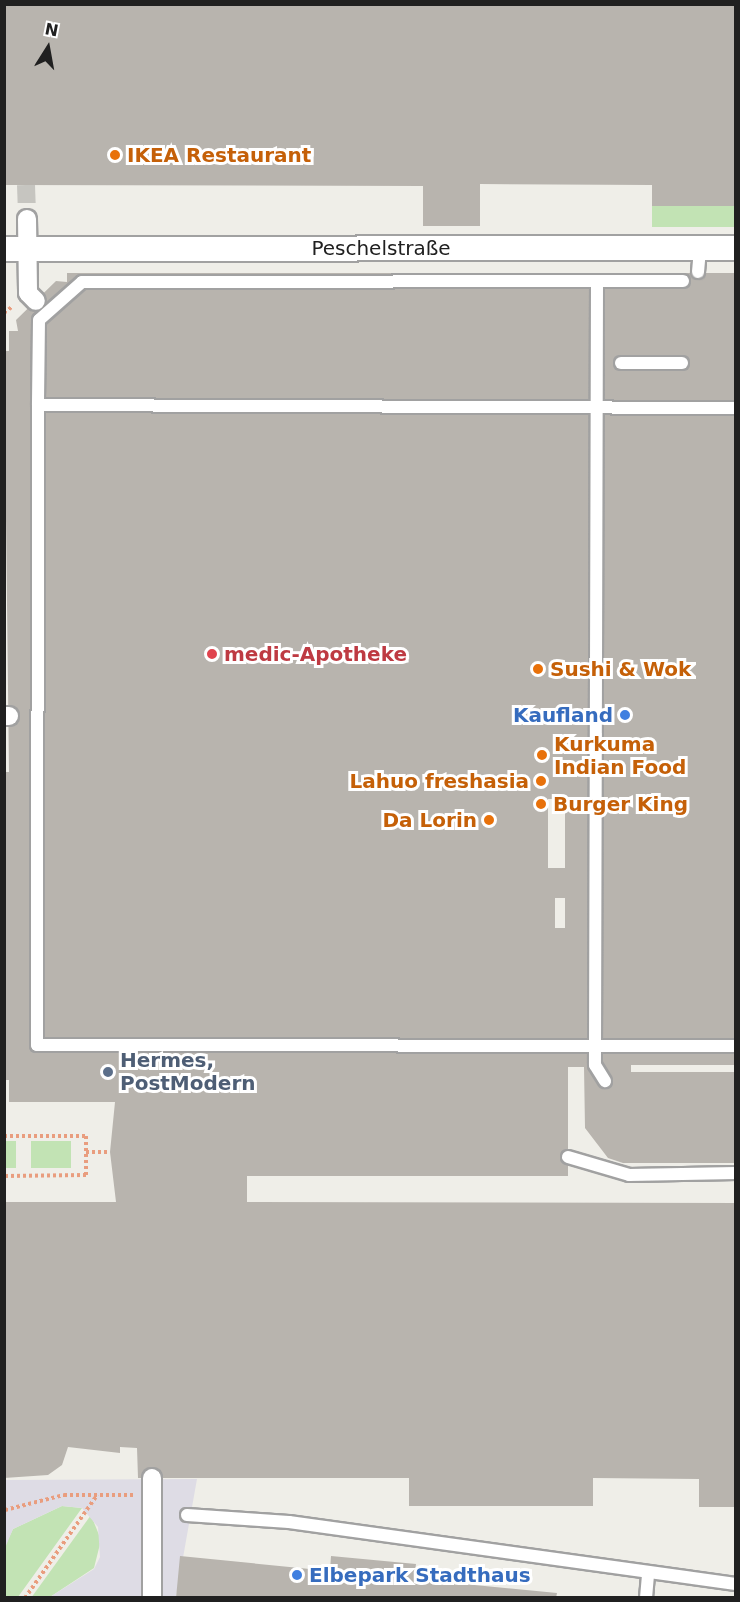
<!DOCTYPE html>
<html>
<head>
<meta charset="utf-8">
<style>
  body { margin:0 }
  #map { position:relative; width:740px; height:1602px; overflow:hidden; background:#efeee8; font-family:"DejaVu Sans",sans-serif }
  div>[style] { position:absolute }
  [style*='--x'] { left:calc(var(--x)*1px); top:calc(var(--y)*1px); width:calc(var(--w)*1px); rotate:calc(var(--a)*1deg) }
  .grass>* { inset:0; background:#c2e3b4; transform-origin:0 0 }
  .plaza>* { inset:0; background:#dedce5 }
  .building>* { inset:0; background:#b8b4ae }
  .pedestrian-tunnel>* { height:18px; margin-top:-9px; transform-origin:0; background:repeating-linear-gradient(90deg,#c6c5c0 0 18px,transparent 0 27px) }
  .path>* { height:4px; margin-top:-2px; transform-origin:0; background:repeating-linear-gradient(90deg,#e99d7e 0 3px,transparent 0 6px) }
  .roads { filter:drop-shadow(2px 0 #a1a1a1) drop-shadow(-2px 0 #a1a1a1) drop-shadow(0 2px #a1a1a1) drop-shadow(0 -2px #a1a1a1) }
  .service>* { height:12px; margin:-6px; padding:0 6px; transform-origin:6px; border-radius:6px; background:#fff }
  .pedestrian>* { height:18px; margin:-9px; padding:0 9px; transform-origin:9px; border-radius:9px; background:#fff }
  .minor>* { height:24px; margin:-12px; padding:0 12px; transform-origin:12px; border-radius:12px; background:#fff }
  .dots>* { width:16px; height:16px; translate:-50% -50%; box-sizing:border-box; border:3px solid #fff; border-radius:50% }
  span { translate:-50% -50%; white-space:nowrap; text-align:center; line-height:1.15; -webkit-text-stroke:6px #fff; paint-order:stroke }
  .food-label { font-size:20px; color:#c56008; font-weight:700 }
  .left { translate:0 -50%; text-align:left }
  .right { translate:-100% -50%; text-align:right }
  .street-label { font-size:20px; color:#202020 }
  .health-label { font-size:20px; color:#be3a42; font-weight:700 }
  .shop-label { font-size:20px; color:#366cbe; font-weight:700 }
  .service-label { font-size:20px; color:#4e5e75; font-weight:700 }
  .frame { position:absolute; inset:0; border:6px solid #202020; pointer-events:none }
  .north { position:absolute; left:18px; top:18px; width:60px; height:60px; -webkit-text-stroke:4px #fff; paint-order:stroke; rotate:11deg; font-size:16px; font-weight:700; line-height:24px; text-align:center; color:#202020 }
  .north::after { content:''; display:block; margin:auto; width:21px; height:27px; background:#202020; clip-path:polygon(50% 0,100% 100%,50% 72%,0 100%) }
</style>
</head>
<body>
<div id="map">
  <div class="grass">
    <i style="left:652px;top:206px;width:83px;height:21px"></i>
    <i style="left:5px;top:1141px;width:11px;height:27px"></i>
    <i style="left:31px;top:1141px;width:40px;height:27px"></i>
    <i style="clip-path:polygon(5px 1480px,5px 1546px,13px 1529px,62px 1506px,82px 1508px,18px 1597px,5px 1598px)"></i>
    <i style="clip-path:polygon(91px 1515px,101px 1540px,94px 1568px,50px 1597px,31px 1598px)"></i>
  </div>
  <div class="plaza">
    <i style="clip-path:polygon(197px 1479px,176px 1597px,50px 1597px,94px 1569px,100px 1557px,98px 1527px,82px 1508px,62px 1506px,13px 1529px,5px 1548px,6px 1480px)"></i>
  </div>
  <div class="building">
    <i style="clip-path:polygon(4px 4px,736px 4px,736px 206px,652px 206px,652px 185px,480px 184px,480px 226px,423px 226px,423px 186px,4px 185px)"></i>
    <i style="clip-path:polygon(evenodd,67px 273px,736px 273px,736px 1065px,631px 1065px,631px 1072px,736px 1072px,736px 1163px,623px 1163px,608px 1158px,585px 1128px,584px 1067px,568px 1067px,568px 1176px,247px 1176px,247px 1202px,736px 1203px,736px 1507px,699px 1507px,699px 1479px,593px 1478px,593px 1506px,409px 1506px,409px 1478px,138px 1478px,137px 1448px,120px 1447px,120px 1453px,68px 1447px,62px 1465px,48px 1475px,4px 1478px,4px 1202px,116px 1202px,110px 1152px,115px 1102px,9px 1102px,9px 1080px,4px 1080px,4px 772px,9px 772px,4px 351px,9px 351px,9px 331px,18px 331px,16px 320px,56px 281px,67px 282px,67px 273px,548px 799px,565px 799px,565px 868px,548px 868px,548px 799px,67px 273px,555px 898px,565px 898px,565px 928px,555px 928px,555px 898px)"></i>
    <i style="clip-path:polygon(180px 1556px,330px 1571px,331px 1556px,416px 1564px,414px 1579px,557px 1593px,556px 1598px,176px 1598px)"></i>
  </div>
  <div class="pedestrian-tunnel">
    <i style="--x:26;--y:185;--w:34;--a:88"></i>
  </div>
  <div class="path">
    <i style="--x:4;--y:313;--w:11;--a:-38"></i>
    <i style="--x:4;--y:1136;--w:82;--a:0"></i>
    <i style="--x:86;--y:1136;--w:39;--a:90"></i>
    <i style="--x:86;--y:1175;--w:82;--a:179.3"></i>
    <i style="--x:86;--y:1152;--w:24;--a:0"></i>
    <i style="--x:5;--y:1510;--w:61;--a:-14.3"></i>
    <i style="--x:64;--y:1495;--w:69;--a:0"></i>
    <i style="--x:25;--y:1598;--w:126;--a:-55"></i>
  </div>
  <div class="roads">
    <div class="service">
      <i style="--x:698;--y:272;--w:24;--a:-85"></i>
      <i style="--x:683;--y:281;--w:601;--a:179.9"></i>
      <i style="--x:82;--y:282;--w:57;--a:138.5"></i>
      <i style="--x:39;--y:320;--w:85;--a:90.7"></i>
      <i style="--x:38;--y:405;--w:698;--a:0.25"></i>
      <i style="--x:597;--y:285;--w:780;--a:90.15"></i>
      <i style="--x:595;--y:1065;--w:19;--a:58"></i>
      <i style="--x:621;--y:363;--w:61;--a:0"></i>
      <i style="--x:38;--y:405;--w:640;--a:90.09"></i>
      <i style="--x:37;--y:1045;--w:699;--a:0.08"></i>
      <i style="--x:568;--y:1157;--w:64;--a:16.4"></i>
      <i style="--x:629;--y:1175;--w:107;--a:-1.1"></i>
      <i style="--x:187;--y:1515;--w:102;--a:3.9"></i>
      <i style="--x:289;--y:1522;--w:451;--a:7.9"></i>
      <i style="--x:646;--y:1598;--w:25;--a:-85"></i>
    </div>
    <div class="pedestrian">
      <i style="--x:27;--y:219;--w:74;--a:89.2"></i>
      <i style="--x:28;--y:293;--w:11;--a:45"></i>
      <i style="--x:4;--y:716;--w:5;--a:0"></i>
      <i style="--x:152;--y:1598;--w:120;--a:-90"></i>
    </div>
    <div class="minor">
      <i style="--x:4;--y:249;--w:732;--a:-0.08"></i>
    </div>
  </div>
  <div class="dots">
    <i style="left:115px;top:155px;background:#e8710a"></i>
    <i style="left:212px;top:654px;background:#e0444e"></i>
    <i style="left:538px;top:669px;background:#e8710a"></i>
    <i style="left:625px;top:715px;background:#3f7fe0"></i>
    <i style="left:542px;top:755px;background:#e8710a"></i>
    <i style="left:541px;top:781px;background:#e8710a"></i>
    <i style="left:541px;top:804px;background:#e8710a"></i>
    <i style="left:489px;top:820px;background:#e8710a"></i>
    <i style="left:108px;top:1072px;background:#5c6f8a"></i>
    <i style="left:297px;top:1575px;background:#3f7fe0"></i>
  </div>
  <div class="food-label">
    <span class="left" style="left:127px;top:155px">IKEA Restaurant</span>
    <span class="left" style="left:550px;top:669px">Sushi &amp; Wok</span>
    <span class="left" style="left:554px;top:756px">Kurkuma<br>Indian Food</span>
    <span class="right" style="left:529px;top:781px">Lahuo freshasia</span>
    <span class="left" style="left:553px;top:804px">Burger King</span>
    <span class="right" style="left:477px;top:820px">Da Lorin</span>
  </div>
  <div class="street-label">
    <span style="left:381px;top:248px">Peschelstraße</span>
  </div>
  <div class="health-label">
    <span class="left" style="left:224px;top:654px">medic-Apotheke</span>
  </div>
  <div class="shop-label">
    <span class="right" style="left:613px;top:715px">Kaufland</span>
    <span class="left" style="left:309px;top:1575px">Elbepark Stadthaus</span>
  </div>
  <div class="service-label">
    <span class="left" style="left:120px;top:1072px">Hermes,<br>PostModern</span>
  </div>
  <div class="frame"></div>
  <div class="north">N</div>
</div>
</body>
</html>
